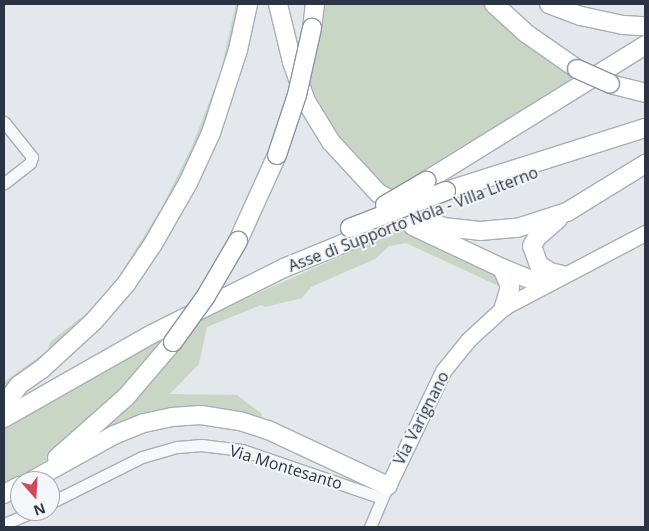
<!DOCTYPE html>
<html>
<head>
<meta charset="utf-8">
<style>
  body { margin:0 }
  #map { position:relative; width:649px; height:531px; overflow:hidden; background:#e4e7ec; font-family:"Open Sans",sans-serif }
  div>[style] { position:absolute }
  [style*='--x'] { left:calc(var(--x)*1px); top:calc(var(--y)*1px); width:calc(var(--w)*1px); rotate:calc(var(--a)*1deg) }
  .green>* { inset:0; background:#c9d6c5 }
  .roads { filter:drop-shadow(1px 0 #a9aeb7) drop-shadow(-1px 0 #a9aeb7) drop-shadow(0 1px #a9aeb7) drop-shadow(0 -1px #a9aeb7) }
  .minor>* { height:11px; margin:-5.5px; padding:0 5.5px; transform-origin:5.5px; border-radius:5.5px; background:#f7f8fa }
  .major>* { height:15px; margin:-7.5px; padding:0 7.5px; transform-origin:7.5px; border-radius:7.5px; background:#fff }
  .highway>* { height:18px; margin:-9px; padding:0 9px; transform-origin:9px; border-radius:9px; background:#fff }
  .bridges { filter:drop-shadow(1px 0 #8b94a3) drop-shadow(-1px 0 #8b94a3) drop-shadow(0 1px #8b94a3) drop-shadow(0 -1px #8b94a3) }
  .highway-bridge>* { height:18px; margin:-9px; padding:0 9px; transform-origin:9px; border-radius:9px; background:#fff }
  span { translate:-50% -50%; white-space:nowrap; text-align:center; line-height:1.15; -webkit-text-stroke:4px #f4f6f9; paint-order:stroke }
  .street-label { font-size:16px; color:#2b3445 }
  .frame { position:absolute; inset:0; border:5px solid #2b3445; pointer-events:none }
  .north { position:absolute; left:10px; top:471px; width:50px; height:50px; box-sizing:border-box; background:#f4f6f9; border:1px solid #a4a8b1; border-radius:50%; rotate:161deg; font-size:14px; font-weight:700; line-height:20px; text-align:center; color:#2b3445 }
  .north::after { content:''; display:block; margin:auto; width:18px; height:22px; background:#d1495b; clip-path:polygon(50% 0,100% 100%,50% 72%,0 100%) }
</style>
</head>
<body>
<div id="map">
  <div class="green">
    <i style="clip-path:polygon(236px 4px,243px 4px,232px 56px,179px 190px,107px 300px,4px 392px,4px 382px,48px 350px,50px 342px,88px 312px,116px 281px,162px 207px,192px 146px,220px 74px)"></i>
    <i style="clip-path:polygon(321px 4px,484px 4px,505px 24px,584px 79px,389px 196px,353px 164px,305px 88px)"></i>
    <i style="clip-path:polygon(403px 229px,497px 272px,505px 289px,406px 243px,389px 246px,375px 259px,311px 287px,302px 298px,265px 307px,261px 305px,207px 327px,199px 364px,170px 394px,237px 395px,262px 414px,259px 421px,195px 412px,73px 452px,199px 319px)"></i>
    <i style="clip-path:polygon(172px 333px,145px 367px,51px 457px,4px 487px,4px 428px,116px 361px)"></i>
  </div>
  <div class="roads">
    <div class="minor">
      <i style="--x:4;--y:122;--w:45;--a:51.3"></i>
      <i style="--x:32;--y:157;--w:6;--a:108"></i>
      <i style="--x:30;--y:163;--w:33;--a:142"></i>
      <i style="--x:50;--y:503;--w:103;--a:-26.6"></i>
      <i style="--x:142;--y:457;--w:37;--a:-16"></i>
      <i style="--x:178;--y:447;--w:23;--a:-5"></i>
      <i style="--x:201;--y:445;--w:41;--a:7"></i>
      <i style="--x:242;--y:450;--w:148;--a:18.9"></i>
      <i style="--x:4;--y:524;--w:33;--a:-23"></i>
      <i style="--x:370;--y:527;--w:38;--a:-67"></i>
    </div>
    <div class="major">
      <i style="--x:388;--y:486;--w:127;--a:-64.4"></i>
      <i style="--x:443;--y:371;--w:40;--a:-51"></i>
      <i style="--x:468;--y:340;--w:49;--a:-42.5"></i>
      <i style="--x:504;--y:307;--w:159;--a:-27.7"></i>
    </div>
    <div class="highway">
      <i style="--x:278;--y:4;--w:60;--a:76.4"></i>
      <i style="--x:292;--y:62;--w:41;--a:70.3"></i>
      <i style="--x:306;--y:101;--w:48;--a:58.6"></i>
      <i style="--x:331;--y:142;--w:69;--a:47.3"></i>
      <i style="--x:378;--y:193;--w:55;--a:28.4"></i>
      <i style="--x:426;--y:219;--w:19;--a:25"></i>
      <i style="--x:443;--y:227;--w:37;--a:6"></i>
      <i style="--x:480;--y:231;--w:37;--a:-5"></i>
      <i style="--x:517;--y:228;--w:52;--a:-17.7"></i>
      <i style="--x:567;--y:212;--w:92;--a:-31.6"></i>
      <i style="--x:494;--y:4;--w:45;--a:42.3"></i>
      <i style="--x:527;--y:34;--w:61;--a:35"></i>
      <i style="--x:549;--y:4;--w:34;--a:21"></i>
      <i style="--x:581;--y:16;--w:43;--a:12.1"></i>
      <i style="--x:623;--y:25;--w:22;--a:3"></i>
      <i style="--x:312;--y:28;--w:24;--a:-83"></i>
      <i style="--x:610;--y:84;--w:36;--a:14"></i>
      <i style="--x:426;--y:181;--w:258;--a:-31.8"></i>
      <i style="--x:446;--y:191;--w:209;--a:-17.6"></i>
      <i style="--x:558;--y:219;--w:28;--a:139"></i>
      <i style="--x:537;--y:237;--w:10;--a:119"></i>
      <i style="--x:532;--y:246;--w:20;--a:70"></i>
      <i style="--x:539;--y:265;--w:13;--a:32"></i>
      <i style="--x:550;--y:272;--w:13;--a:13"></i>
      <i style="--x:413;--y:226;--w:98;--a:25.3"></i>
      <i style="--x:502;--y:268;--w:21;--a:67"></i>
      <i style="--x:510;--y:287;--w:21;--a:107"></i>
      <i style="--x:238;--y:241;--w:94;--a:-65.6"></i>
      <i style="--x:502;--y:268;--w:45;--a:22"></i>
      <i style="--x:4;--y:405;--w:25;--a:-53"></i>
      <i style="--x:19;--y:385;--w:28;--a:-35"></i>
      <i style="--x:42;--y:369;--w:71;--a:-42.7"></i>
      <i style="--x:94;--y:321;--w:49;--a:-49.1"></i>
      <i style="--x:126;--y:284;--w:48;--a:-56"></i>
      <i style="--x:153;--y:244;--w:70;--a:-60.2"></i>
      <i style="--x:188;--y:183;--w:55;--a:-65.3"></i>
      <i style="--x:211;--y:133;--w:87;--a:-72"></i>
      <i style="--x:238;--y:50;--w:47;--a:-77.7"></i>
      <i style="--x:4;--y:418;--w:170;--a:-29.6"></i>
      <i style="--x:152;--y:334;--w:148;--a:-26.6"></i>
      <i style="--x:284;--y:268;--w:92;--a:-22.4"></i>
      <i style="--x:57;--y:458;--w:92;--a:-41.5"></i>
      <i style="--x:126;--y:397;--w:72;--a:-49.5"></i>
      <i style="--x:31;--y:481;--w:95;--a:-29"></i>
      <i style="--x:114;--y:435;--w:32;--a:-22"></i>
      <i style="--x:144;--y:423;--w:29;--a:-12"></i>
      <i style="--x:172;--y:417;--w:29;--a:-4"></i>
      <i style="--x:201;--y:415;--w:39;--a:9"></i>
      <i style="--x:240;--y:421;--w:29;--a:18"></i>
      <i style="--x:268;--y:430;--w:132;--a:25"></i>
      <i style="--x:4;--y:494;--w:18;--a:-27"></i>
    </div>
  </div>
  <div class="bridges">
    <div class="highway-bridge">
      <i style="--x:577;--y:69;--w:36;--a:24"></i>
      <i style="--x:277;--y:155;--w:63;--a:-71.6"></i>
      <i style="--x:297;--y:95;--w:69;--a:-77.4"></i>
      <i style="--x:385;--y:205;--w:48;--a:-30.3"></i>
      <i style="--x:350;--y:228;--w:103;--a:-21.1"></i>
      <i style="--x:173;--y:342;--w:57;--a:-54.3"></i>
      <i style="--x:206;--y:296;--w:64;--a:-59.8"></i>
    </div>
  </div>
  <div class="street-label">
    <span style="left:413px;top:219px;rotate:-21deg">Asse di Supporto Nola - Villa Literno</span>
    <span style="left:421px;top:418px;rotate:-63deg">Via Varignano</span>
    <span style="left:286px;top:467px;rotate:17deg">Via Montesanto</span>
  </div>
  <div class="frame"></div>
  <div class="north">N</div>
</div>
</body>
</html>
